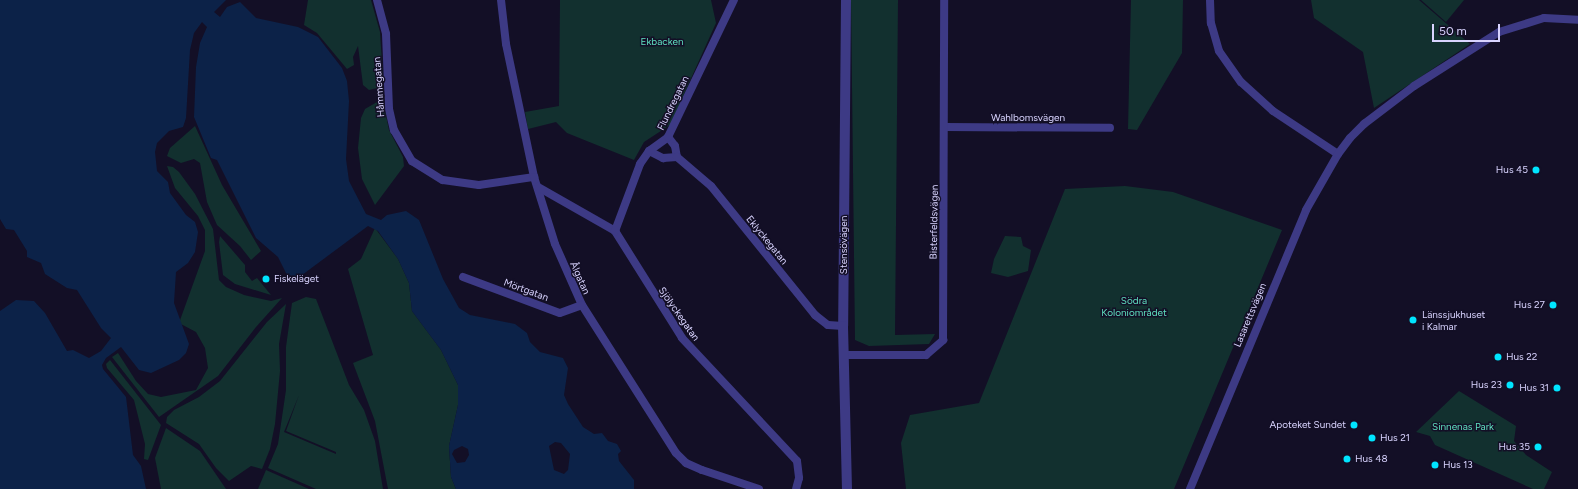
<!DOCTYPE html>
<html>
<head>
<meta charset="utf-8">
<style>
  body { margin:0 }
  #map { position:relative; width:1578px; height:489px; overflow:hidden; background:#130f26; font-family:Figtree,sans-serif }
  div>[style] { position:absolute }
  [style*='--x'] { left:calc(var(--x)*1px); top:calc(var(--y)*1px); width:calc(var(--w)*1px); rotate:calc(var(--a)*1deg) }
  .green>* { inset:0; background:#12302f }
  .water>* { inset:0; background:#0c2248 }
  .minor>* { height:8px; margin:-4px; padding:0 4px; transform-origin:4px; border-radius:4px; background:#3d3a85 }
  .tertiary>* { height:10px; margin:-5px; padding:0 5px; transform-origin:5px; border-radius:5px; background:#3d3a85 }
  .dots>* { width:11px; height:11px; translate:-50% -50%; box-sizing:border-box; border:2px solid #130f26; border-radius:50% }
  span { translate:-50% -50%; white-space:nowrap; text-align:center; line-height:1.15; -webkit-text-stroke:3px #130f26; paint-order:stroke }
  .park-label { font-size:10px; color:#5fe0c0 }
  .street-label { font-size:10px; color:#d9d4ff }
  .poi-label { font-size:10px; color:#d9d4ff }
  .right { translate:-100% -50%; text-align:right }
  .left { translate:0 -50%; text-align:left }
  .scale { position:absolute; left:1432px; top:24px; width:68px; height:18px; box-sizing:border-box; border:2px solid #d9d4ff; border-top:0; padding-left:5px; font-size:12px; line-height:14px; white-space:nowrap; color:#d9d4ff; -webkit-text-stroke:3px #130f26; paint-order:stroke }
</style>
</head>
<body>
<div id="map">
  <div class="green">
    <i style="clip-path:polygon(308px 0,371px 0,380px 32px,383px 78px,377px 88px,369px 90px,363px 85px,358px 46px,353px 57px,354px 65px,347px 69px,317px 33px,304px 25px)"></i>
    <i style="clip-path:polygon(560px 0,711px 0,716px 23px,670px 125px,644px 142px,634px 160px,567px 133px,556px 122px,528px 129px,525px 112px,559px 106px)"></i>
    <i style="clip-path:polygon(851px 0,898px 0,895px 335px,935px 334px,929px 344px,869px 346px,855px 340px)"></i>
    <i style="clip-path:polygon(1131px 0,1183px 0,1182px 53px,1137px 130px,1128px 129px)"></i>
    <i style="clip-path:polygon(1311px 0,1419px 0,1470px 44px,1374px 108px,1363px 52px,1314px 18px)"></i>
    <i style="clip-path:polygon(1421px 0,1464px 0,1446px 22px)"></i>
    <i style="clip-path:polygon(377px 102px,384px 106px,389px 130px,403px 157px,404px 166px,375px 205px,362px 179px,358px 148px,361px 118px,365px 109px)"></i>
    <i style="clip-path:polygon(195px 126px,222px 185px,261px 251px,251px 260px,240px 246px,217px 225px,207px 202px,200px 163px,194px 159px,181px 163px,167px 156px,170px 148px)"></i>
    <i style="clip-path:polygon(167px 166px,173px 167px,179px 172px,195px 194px,213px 229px,219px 280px,226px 287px,244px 295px,271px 301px,282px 298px,256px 327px,218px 376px,159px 417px,112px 357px,118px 353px,136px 381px,148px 394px,161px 397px,196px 390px,208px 368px,205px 348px,196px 332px,179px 323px,205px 251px,205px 230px,198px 216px,175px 188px)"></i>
    <i style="clip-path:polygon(1125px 186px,1173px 192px,1282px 230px,1174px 489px,906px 489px,901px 443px,910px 415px,979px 403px,1065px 189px)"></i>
    <i style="clip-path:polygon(375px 228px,398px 259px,409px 283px,412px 311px,441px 350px,458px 385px,458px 405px,449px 446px,451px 477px,456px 489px,388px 489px,375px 421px,353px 363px,373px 355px,348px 269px,361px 259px)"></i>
    <i style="clip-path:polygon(220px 236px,245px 265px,245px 272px,252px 281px,257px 278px,271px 295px,235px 284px,223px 275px,219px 242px)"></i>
    <i style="clip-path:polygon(1005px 236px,1021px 237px,1023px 246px,1031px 250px,1028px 271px,1008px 277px,991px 273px,994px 259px)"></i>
    <i style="clip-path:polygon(evenodd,306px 297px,316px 299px,349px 385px,364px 410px,375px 441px,383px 489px,316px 489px,268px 468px,278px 444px,286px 390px,286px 347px,292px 303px,306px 297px,299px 395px,286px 431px,336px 452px,336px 454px,284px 432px,299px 395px)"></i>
    <i style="clip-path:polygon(286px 304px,279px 344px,280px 371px,275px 424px,270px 449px,262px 469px,251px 466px,229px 481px,216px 468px,199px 444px,166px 423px,167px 417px,174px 410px,199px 397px,220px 381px,267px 322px)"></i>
    <i style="clip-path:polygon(110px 360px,161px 425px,148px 460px,144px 459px,145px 444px,134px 400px,107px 368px,106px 364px)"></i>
    <i style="clip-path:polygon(1459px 391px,1516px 426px,1514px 441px,1526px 455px,1552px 472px,1544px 489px,1533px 489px,1435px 445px,1430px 436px,1416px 432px)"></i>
    <i style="clip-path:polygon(166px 428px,200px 451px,226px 489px,161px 489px,155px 458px)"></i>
    <i style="clip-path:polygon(266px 470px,309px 489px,258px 489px)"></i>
  </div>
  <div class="water">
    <i style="clip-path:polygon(evenodd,0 0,226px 0,214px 12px,220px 17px,227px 7px,240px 2px,256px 18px,298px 27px,318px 37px,342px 68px,347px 81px,349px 101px,346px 159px,349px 181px,366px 214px,381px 220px,387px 215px,406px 211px,419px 220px,443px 279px,459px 308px,470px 315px,515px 324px,527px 333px,530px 342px,540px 352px,563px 358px,568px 368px,564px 395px,568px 404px,583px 427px,594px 434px,602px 433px,608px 441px,617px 444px,621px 451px,618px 454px,619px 461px,634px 480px,634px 489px,456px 489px,451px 477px,449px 446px,458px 405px,458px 385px,441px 350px,412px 311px,409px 283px,398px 259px,378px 231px,368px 226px,298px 278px,287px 275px,278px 257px,256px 238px,217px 160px,211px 158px,194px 117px,196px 67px,200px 43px,207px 27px,202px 22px,194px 33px,190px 50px,186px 118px,183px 127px,169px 131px,157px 143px,155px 152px,157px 171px,168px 182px,170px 193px,186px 215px,195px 222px,198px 232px,195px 252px,188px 263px,176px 272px,174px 303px,189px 344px,186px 353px,179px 360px,151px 373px,139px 370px,121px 347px,106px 358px,102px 365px,103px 369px,126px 397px,133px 455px,141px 466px,146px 489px,0 489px,0 311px,16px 300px,34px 301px,45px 313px,67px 351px,73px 350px,89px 358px,101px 351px,111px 338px,101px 328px,77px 290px,67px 288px,45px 274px,41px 263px,27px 257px,27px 251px,14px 230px,6px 229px,0 219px,0 0,555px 442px,561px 443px,570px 454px,568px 470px,564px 474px,554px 470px,549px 446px,555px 442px,0 0,462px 446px,468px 449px,469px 455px,465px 462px,457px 463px,452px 454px,454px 450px,462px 446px)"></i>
  </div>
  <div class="minor">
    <i style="--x:377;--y:0;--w:35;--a:75"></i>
    <i style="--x:386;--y:34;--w:75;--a:87.7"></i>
    <i style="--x:389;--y:109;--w:22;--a:77"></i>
    <i style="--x:394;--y:130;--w:36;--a:60"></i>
    <i style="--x:412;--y:161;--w:36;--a:32"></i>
    <i style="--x:443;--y:180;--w:36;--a:8"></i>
    <i style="--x:479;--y:185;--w:56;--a:-8.3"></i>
    <i style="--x:501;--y:0;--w:44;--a:83.5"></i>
    <i style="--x:506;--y:44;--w:136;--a:78.1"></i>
    <i style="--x:534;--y:177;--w:70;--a:72.6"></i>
    <i style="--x:555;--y:244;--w:67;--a:66.1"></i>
    <i style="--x:582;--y:305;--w:175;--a:57.6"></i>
    <i style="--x:676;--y:453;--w:14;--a:45"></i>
    <i style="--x:686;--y:463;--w:17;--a:24"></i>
    <i style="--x:702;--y:470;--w:60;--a:18.4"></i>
    <i style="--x:1210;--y:0;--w:23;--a:88"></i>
    <i style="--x:1211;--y:23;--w:29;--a:74"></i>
    <i style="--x:1219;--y:51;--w:38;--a:55"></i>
    <i style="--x:1241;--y:82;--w:43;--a:42.2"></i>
    <i style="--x:1273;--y:111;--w:78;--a:33.5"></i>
    <i style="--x:945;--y:127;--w:165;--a:0.3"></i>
    <i style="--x:668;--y:137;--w:11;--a:52"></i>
    <i style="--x:675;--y:146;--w:11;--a:80"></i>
    <i style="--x:649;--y:151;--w:16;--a:27"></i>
    <i style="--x:663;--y:158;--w:14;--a:-4"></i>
    <i style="--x:677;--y:157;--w:45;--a:40.5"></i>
    <i style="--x:711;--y:186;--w:166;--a:51.1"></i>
    <i style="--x:815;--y:315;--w:16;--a:38"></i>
    <i style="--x:828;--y:325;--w:15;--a:4"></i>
    <i style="--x:538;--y:187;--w:89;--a:29.7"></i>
    <i style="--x:615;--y:231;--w:126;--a:57.9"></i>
    <i style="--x:682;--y:338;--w:168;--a:46.9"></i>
    <i style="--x:797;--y:461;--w:17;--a:83"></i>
    <i style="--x:799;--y:478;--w:11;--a:105"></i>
    <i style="--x:615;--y:231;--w:72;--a:-69.5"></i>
    <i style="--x:640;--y:164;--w:16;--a:-55"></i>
    <i style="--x:649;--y:151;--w:24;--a:-36"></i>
    <i style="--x:668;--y:137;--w:152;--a:-64.3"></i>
    <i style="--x:463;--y:277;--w:103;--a:20.4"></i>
    <i style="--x:560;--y:313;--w:23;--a:-20"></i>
    <i style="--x:844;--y:355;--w:82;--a:0"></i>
    <i style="--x:926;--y:355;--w:23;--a:-41"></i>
    <i style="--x:943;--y:340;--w:340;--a:-89.8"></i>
    <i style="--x:1190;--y:489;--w:302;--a:-67.4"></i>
    <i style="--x:1306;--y:210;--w:64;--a:-60.3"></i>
    <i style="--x:1338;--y:154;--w:20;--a:-53"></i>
    <i style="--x:1350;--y:138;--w:20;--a:-45"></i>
    <i style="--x:1364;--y:124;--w:63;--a:-37.2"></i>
    <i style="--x:1414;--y:86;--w:101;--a:-32.4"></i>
    <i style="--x:1499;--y:32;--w:47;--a:-17.3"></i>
    <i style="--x:1544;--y:18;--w:34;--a:3"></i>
  </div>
  <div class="tertiary">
    <i style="--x:846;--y:0;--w:326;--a:90.5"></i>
    <i style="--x:843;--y:326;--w:163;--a:88.6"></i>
  </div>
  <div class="dots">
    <i style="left:1536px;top:170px;background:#00e5ff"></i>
    <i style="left:266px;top:279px;background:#00e5ff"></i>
    <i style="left:1553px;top:305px;background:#00e5ff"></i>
    <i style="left:1413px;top:320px;background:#00e5ff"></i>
    <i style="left:1498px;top:357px;background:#00e5ff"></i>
    <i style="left:1510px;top:385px;background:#00e5ff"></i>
    <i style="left:1557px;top:388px;background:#00e5ff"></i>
    <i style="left:1354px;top:425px;background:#00e5ff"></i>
    <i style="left:1372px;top:438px;background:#00e5ff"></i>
    <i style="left:1538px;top:447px;background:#00e5ff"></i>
    <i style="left:1347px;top:459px;background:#00e5ff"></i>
    <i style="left:1435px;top:465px;background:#00e5ff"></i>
  </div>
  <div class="park-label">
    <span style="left:662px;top:42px">Ekbacken</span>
    <span style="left:1134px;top:306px">Södra<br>Koloniområdet</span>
    <span style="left:1463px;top:427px">Sinnenas Park</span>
  </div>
  <div class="street-label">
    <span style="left:379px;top:87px;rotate:-94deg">Håmmegatan</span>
    <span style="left:673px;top:103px;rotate:-64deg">Flundregatan</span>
    <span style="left:1028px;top:118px">Wahlbomsvägen</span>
    <span style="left:934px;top:222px;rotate:-89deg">Bisterfeldsvägen</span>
    <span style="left:767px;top:240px;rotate:51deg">Eklyckegatan</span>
    <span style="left:844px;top:245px;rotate:-90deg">Stensövägen</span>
    <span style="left:580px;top:278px;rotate:66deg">Ålgatan</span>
    <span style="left:526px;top:290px;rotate:20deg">Mörtgatan</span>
    <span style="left:679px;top:314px;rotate:55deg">Sjölyckegatan</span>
    <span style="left:1250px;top:315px;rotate:-67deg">Lasarettsvägen</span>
  </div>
  <div class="poi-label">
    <span class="right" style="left:1528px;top:170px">Hus 45</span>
    <span class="left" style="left:274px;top:279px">Fiskeläget</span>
    <span class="right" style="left:1545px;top:305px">Hus 27</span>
    <span class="left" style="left:1422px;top:320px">Länssjukhuset<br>i Kalmar</span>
    <span class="left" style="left:1506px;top:357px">Hus 22</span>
    <span class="right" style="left:1502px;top:385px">Hus 23</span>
    <span class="right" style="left:1549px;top:388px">Hus 31</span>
    <span class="right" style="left:1346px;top:425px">Apoteket Sundet</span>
    <span class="left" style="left:1380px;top:438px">Hus 21</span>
    <span class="right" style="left:1530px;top:447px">Hus 35</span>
    <span class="left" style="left:1355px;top:459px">Hus 48</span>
    <span class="left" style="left:1443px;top:465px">Hus 13</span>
  </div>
  <div class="scale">50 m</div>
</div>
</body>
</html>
